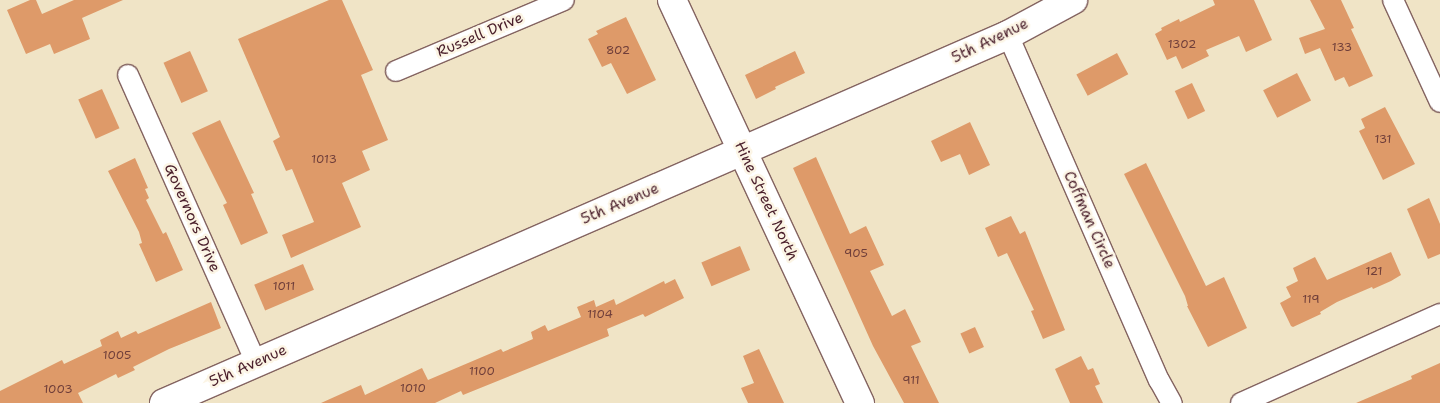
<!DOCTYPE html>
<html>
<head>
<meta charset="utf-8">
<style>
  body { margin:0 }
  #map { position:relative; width:1440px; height:403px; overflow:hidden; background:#f0e4c6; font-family:"Shantell Sans",sans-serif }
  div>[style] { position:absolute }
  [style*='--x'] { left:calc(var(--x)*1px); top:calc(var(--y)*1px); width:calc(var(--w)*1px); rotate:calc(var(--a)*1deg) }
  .building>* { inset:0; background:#de9a69; transform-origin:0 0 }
  .roads { filter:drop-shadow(1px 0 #846461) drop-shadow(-1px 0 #846461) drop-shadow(0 1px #846461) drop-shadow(0 -1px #846461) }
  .street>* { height:20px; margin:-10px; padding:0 10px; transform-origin:10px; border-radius:10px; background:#fff }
  .secondary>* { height:28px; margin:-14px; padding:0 14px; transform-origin:14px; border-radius:14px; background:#fff }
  span { translate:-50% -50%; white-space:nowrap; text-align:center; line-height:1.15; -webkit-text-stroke:5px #fcf5e5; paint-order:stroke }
  .number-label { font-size:12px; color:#6f3e3a }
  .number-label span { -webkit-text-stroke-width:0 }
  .street-label { font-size:15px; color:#4a1f2b }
</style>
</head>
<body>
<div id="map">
  <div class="building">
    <i style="clip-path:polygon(30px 0,36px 0,42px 14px,74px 0,123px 0,82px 18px,90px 39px,54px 54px,50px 44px,26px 54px,7px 10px)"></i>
    <i style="clip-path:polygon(329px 0,342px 0,373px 70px,361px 75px,388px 140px,362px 151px,370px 170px,342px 183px,361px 227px,291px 258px,282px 235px,314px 222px,292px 169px,286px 171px,273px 141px,280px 137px,238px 39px)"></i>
    <i style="clip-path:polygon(1213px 0,1254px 0,1272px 40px,1246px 52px,1239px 36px,1206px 50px,1209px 56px,1182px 69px,1176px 56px,1167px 60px,1155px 34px,1162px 30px,1161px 28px,1179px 19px,1180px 22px,1215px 5px)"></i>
    <i style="clip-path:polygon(1310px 0,1341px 0,1354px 28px,1351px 29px,1373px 76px,1349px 87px,1344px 77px,1335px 81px,1320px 48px,1305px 54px,1299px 38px,1325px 29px)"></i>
    <i style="clip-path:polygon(626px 17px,656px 80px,627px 94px,611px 63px,602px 67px,588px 39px,598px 34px,596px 31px)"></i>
    <i style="left:190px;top:51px;width:44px;height:29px;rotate:66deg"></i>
    <i style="clip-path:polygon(795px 51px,805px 73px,775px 87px,776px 89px,756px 99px,745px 75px)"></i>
    <i style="left:1117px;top:53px;width:24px;height:46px;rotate:62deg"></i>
    <i style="left:1297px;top:73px;width:31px;height:38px;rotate:63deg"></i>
    <i style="left:1192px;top:83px;width:31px;height:19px;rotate:65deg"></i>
    <i style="left:102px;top:89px;width:43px;height:26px;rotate:66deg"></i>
    <i style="clip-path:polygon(1385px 107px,1415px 164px,1383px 180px,1359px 131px,1365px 128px,1361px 119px)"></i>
    <i style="clip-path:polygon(220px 120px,254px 193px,251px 194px,268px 233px,241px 245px,223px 205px,227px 203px,192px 133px)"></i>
    <i style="clip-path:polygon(970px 122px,990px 165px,969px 175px,960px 154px,941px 162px,931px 141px)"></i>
    <i style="clip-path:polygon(816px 157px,850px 234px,866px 226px,884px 265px,870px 271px,892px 316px,905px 309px,921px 342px,911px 346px,939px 403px,904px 403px,873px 346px,793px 168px)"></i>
    <i style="clip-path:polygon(135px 158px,148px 188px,145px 189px,149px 198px,146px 200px,163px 234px,166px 232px,183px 270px,156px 282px,139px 244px,142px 243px,139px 232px,108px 171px)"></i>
    <i style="clip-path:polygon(1146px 163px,1206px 286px,1224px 277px,1247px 328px,1208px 347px,1187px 306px,1188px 306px,1185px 296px,1124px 174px)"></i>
    <i style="clip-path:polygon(1429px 198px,1440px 224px,1440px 254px,1428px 259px,1407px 209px)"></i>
    <i style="clip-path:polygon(1011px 216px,1020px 234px,1025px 231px,1065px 330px,1043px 339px,1031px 311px,1034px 310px,1007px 253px,998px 257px,985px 228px)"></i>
    <i style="left:740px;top:246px;width:26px;height:42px;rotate:67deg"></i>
    <i style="clip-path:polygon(1391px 252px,1401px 275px,1391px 281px,1373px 289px,1372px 287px,1337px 302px,1320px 312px,1321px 314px,1293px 327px,1291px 326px,1280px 303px,1291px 297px,1286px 287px,1298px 281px,1293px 268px,1315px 257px,1327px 280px)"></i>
    <i style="left:303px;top:264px;width:28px;height:53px;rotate:67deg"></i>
    <i style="clip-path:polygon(675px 279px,684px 298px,645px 317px,643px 314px,607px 329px,609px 336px,463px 395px,461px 391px,435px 403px,321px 403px,361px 385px,365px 395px,422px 368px,428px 380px,501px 349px,503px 352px,533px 339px,531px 332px,545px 325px,548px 331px,581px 317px,577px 307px,594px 300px,596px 307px,614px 299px,616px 305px,664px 281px,665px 284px)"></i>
    <i style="clip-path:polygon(211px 302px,221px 328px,169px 349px,133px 367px,135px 370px,118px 378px,116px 374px,78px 393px,83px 403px,0 403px,0 391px,62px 360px,64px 364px,102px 346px,100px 340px,118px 331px,121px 338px,136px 331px,138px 334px)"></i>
    <i style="left:975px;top:327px;width:22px;height:16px;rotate:66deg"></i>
    <i style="clip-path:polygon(759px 349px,784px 403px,748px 403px,741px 388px,754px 383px,743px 356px)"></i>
    <i style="clip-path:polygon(1081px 356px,1088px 370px,1093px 368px,1100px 384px,1095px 386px,1103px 403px,1070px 403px,1055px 369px)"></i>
    <i style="clip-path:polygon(1440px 363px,1440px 403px,1356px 403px,1412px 379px,1411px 376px)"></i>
  </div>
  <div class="roads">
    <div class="street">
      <i style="--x:1393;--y:0;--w:112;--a:65.3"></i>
      <i style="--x:1008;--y:35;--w:377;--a:66.4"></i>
      <i style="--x:1159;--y:380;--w:26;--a:61"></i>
      <i style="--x:396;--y:71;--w:182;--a:-22.9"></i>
      <i style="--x:128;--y:75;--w:314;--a:66"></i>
      <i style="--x:1241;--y:403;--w:218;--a:-24.1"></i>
    </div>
    <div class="secondary">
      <i style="--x:672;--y:0;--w:445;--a:65"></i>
      <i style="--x:164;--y:403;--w:921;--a:-23.56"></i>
      <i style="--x:1008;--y:35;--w:74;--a:-28.3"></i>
    </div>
  </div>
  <div class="number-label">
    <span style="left:1182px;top:45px">1302</span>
    <span style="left:1342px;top:48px">133</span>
    <span style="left:618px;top:51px">802</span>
    <span style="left:1383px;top:140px">131</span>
    <span style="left:324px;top:160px">1013</span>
    <span style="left:856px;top:254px">905</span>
    <span style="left:1374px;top:272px">121</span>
    <span style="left:284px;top:287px">1011</span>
    <span style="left:1311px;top:300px">119</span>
    <span style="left:600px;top:315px">1104</span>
    <span style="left:117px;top:356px">1005</span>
    <span style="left:482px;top:372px">1100</span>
    <span style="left:911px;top:381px">911</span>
    <span style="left:413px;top:389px">1010</span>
    <span style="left:58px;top:390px">1003</span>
  </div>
  <div class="street-label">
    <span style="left:480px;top:35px;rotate:-23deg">Russell Drive</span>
    <span style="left:990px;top:41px;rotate:-26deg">5th Avenue</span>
    <span style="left:766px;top:201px;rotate:65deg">Hine Street North</span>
    <span style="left:620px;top:204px;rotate:-23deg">5th Avenue</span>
    <span style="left:192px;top:218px;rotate:66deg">Governors Drive</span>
    <span style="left:1089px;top:220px;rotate:66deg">Coffman Circle</span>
    <span style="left:248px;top:366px;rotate:-24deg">5th Avenue</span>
  </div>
</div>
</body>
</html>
